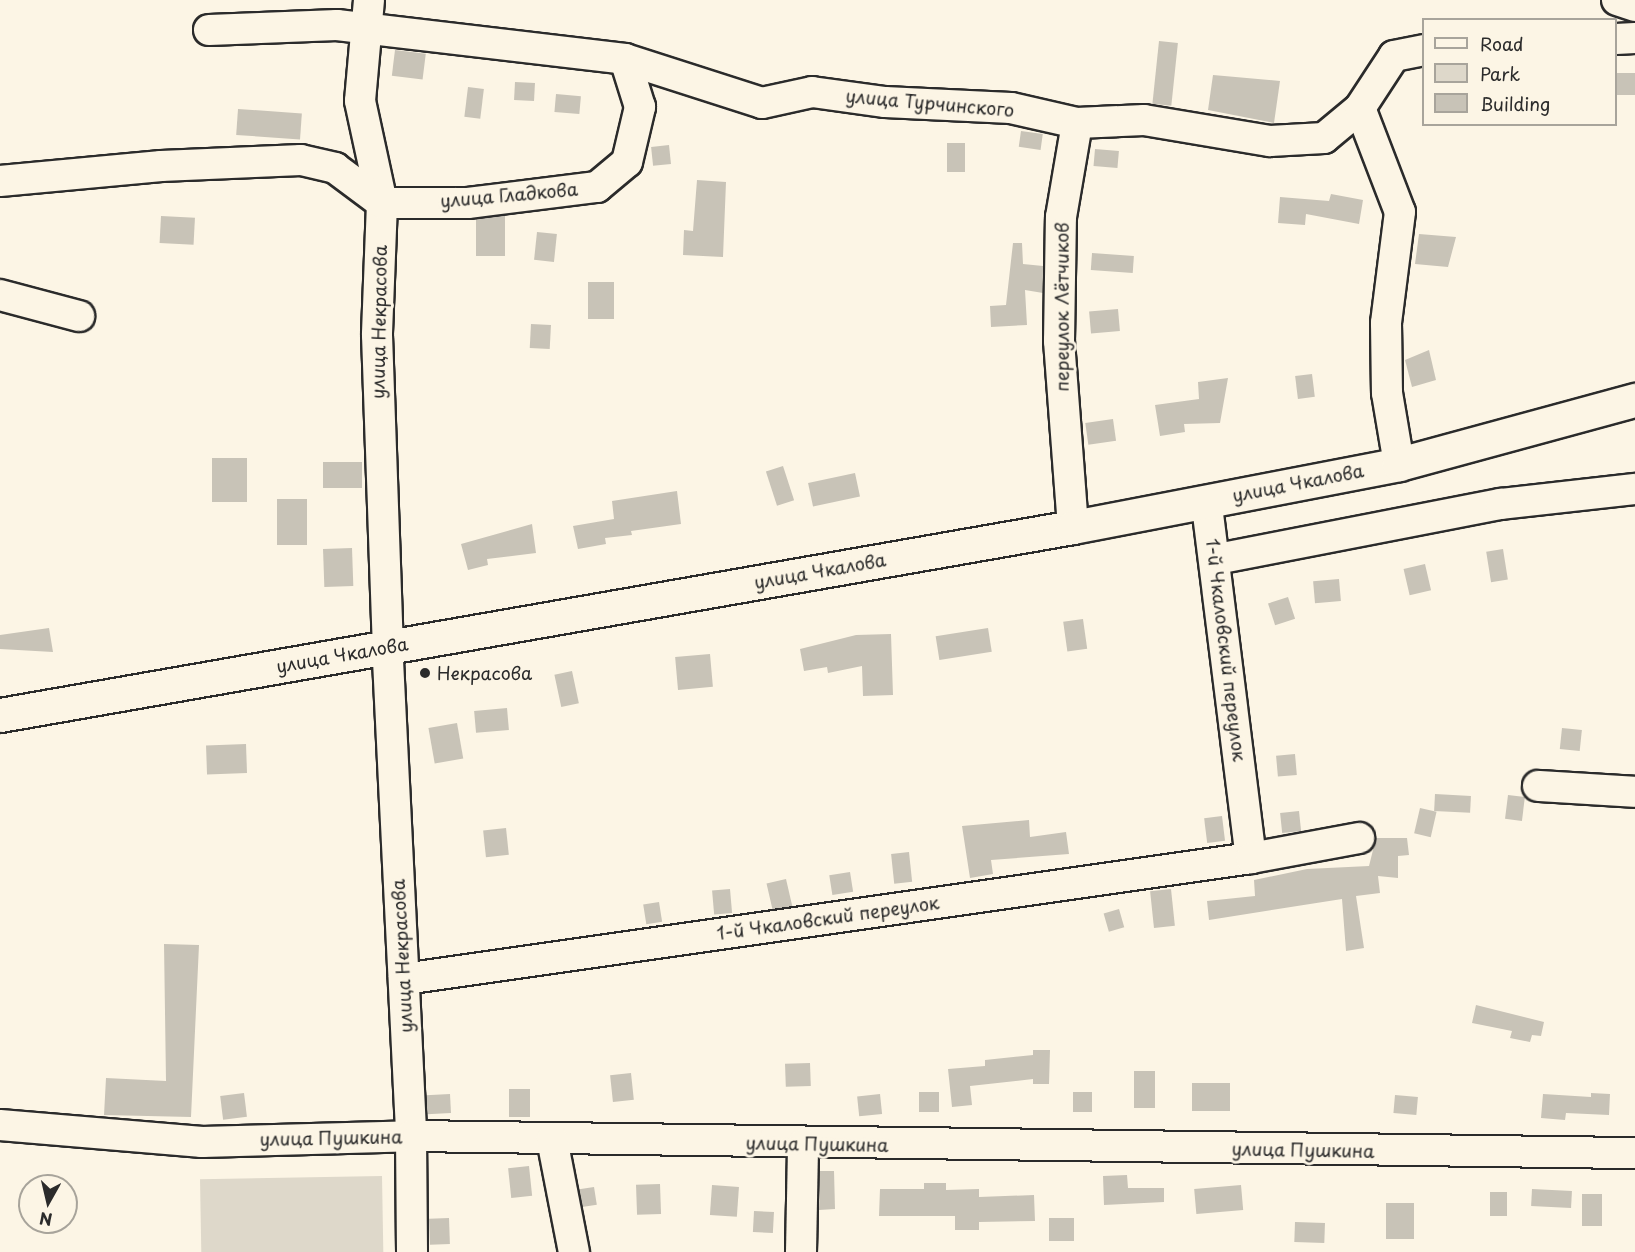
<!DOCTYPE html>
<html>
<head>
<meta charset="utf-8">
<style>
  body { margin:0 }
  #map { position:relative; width:1635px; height:1252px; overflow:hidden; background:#fcf5e5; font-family:"Playpen Sans",sans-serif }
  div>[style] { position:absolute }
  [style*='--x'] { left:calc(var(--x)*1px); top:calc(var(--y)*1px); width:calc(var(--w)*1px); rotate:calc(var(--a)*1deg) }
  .green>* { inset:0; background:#ded8ca; transform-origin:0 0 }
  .building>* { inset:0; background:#c8c3b7; transform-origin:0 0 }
  .roads { filter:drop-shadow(2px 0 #2b2b2b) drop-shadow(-2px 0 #2b2b2b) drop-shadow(0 2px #2b2b2b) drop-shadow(0 -2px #2b2b2b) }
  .minor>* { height:30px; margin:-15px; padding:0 15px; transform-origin:15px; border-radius:15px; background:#fcf5e5 }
  .major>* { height:33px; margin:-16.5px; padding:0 16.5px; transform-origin:16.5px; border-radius:16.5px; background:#fcf5e5 }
  .dots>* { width:16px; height:16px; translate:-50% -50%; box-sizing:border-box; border:3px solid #fcf5e5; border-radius:50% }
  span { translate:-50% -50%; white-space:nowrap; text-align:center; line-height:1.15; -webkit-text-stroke:6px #fcf5e5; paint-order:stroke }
  .street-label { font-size:18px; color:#2b2b2b }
  .poi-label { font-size:18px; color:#2b2b2b }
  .left { translate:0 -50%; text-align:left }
  .legend { position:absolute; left:1422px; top:18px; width:195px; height:108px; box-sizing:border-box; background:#fcf5e5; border:2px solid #a8a49b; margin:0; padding:8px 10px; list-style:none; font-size:18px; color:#2b2b2b }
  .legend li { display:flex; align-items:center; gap:12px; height:30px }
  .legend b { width:30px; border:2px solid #a8a49b }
  .north { position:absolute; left:18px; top:1174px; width:60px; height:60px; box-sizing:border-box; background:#fcf5e5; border:2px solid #a8a49b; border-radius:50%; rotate:188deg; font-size:16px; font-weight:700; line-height:24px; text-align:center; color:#2b2b2b }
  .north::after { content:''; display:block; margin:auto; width:21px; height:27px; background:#2b2b2b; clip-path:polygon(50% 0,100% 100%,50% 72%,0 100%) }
</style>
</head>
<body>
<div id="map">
  <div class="green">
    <i style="left:382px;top:1176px;width:76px;height:182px;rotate:89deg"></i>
  </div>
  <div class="building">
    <i style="left:1159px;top:41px;width:19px;height:63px;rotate:6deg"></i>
    <i style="left:395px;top:50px;width:31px;height:26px;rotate:7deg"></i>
    <i style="left:1616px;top:73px;width:19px;height:22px"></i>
    <i style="clip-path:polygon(1213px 75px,1280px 81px,1274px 123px,1208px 110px)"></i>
    <i style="left:515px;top:82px;width:20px;height:18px;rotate:3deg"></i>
    <i style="left:468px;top:87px;width:16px;height:30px;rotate:7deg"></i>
    <i style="left:556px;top:94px;width:25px;height:18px;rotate:5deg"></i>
    <i style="left:238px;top:109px;width:64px;height:26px;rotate:4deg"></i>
    <i style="left:1021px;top:131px;width:22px;height:16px;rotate:8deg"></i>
    <i style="left:947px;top:143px;width:18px;height:29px"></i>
    <i style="left:669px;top:145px;width:19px;height:18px;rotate:84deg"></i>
    <i style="left:1095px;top:149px;width:24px;height:17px;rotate:5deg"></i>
    <i style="clip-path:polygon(697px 180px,726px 182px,723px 257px,683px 255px,684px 230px,693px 231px)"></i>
    <i style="clip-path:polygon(1331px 194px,1363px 200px,1359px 224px,1306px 214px,1305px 225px,1278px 223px,1280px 197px,1329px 201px)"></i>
    <i style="left:161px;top:216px;width:34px;height:27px;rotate:3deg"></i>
    <i style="left:505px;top:216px;width:40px;height:29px;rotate:90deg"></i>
    <i style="left:537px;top:232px;width:20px;height:28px;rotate:6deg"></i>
    <i style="clip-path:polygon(1419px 234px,1456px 237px,1448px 267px,1415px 264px)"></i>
    <i style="clip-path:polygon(1013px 243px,1022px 243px,1023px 264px,1043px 266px,1043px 293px,1025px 290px,1027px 325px,991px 327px,990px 306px,1006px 305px)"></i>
    <i style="left:1092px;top:253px;width:42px;height:17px;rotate:4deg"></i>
    <i style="left:588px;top:282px;width:26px;height:37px"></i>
    <i style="left:1118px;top:309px;width:22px;height:29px;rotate:85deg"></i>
    <i style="left:531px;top:324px;width:20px;height:24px;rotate:3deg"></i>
    <i style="clip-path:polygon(1429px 350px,1436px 380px,1412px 387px,1405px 360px)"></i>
    <i style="left:1312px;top:374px;width:23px;height:17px;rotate:83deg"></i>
    <i style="clip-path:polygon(1228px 378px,1220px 423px,1184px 424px,1185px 432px,1160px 436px,1155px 405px,1199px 399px,1198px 382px)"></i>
    <i style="left:1113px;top:419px;width:22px;height:28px;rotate:82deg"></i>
    <i style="left:212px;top:458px;width:35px;height:44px"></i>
    <i style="left:323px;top:462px;width:39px;height:26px"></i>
    <i style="left:783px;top:466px;width:36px;height:18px;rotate:72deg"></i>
    <i style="left:855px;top:473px;width:24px;height:48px;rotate:78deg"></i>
    <i style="clip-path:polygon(677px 491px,681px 524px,631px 531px,632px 535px,605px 538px,606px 544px,578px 549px,573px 526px,614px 519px,612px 501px)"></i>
    <i style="left:277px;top:499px;width:30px;height:46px"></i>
    <i style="clip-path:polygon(532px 524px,536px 553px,487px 559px,488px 565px,468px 570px,461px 544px)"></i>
    <i style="left:352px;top:548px;width:38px;height:29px;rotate:88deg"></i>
    <i style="left:1503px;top:549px;width:31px;height:17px;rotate:81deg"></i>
    <i style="left:1425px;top:564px;width:27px;height:22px;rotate:77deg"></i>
    <i style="left:1339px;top:579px;width:22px;height:26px;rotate:85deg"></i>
    <i style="left:1288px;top:597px;width:23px;height:21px;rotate:72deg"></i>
    <i style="left:1083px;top:619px;width:30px;height:20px;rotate:82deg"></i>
    <i style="clip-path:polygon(49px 628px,53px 652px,0 649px,0 635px)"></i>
    <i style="left:988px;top:628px;width:24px;height:53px;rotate:81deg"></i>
    <i style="clip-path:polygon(891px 634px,893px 695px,863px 696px,862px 666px,828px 673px,827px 667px,804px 671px,800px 649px,856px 635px)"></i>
    <i style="left:710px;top:654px;width:33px;height:35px;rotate:85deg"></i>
    <i style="left:572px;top:671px;width:33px;height:18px;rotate:78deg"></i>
    <i style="left:507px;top:708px;width:22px;height:33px;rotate:85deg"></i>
    <i style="left:457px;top:723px;width:36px;height:29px;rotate:80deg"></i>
    <i style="left:1562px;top:728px;width:20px;height:21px;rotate:6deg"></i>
    <i style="left:246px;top:744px;width:29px;height:40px;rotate:88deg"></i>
    <i style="left:1295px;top:754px;width:21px;height:19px;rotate:85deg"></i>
    <i style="left:1435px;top:794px;width:36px;height:17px;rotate:3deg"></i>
    <i style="left:1508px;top:795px;width:17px;height:24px;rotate:7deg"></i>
    <i style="left:1420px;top:808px;width:17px;height:26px;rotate:13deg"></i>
    <i style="left:1299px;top:811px;width:20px;height:19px;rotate:84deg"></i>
    <i style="left:1222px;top:816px;width:25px;height:18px;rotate:83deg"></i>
    <i style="clip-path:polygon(1029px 820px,1030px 837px,1066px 832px,1069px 854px,991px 860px,993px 874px,970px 878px,962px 826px)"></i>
    <i style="left:506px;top:828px;width:27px;height:23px;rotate:84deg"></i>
    <i style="clip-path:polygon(1376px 838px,1407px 838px,1409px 855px,1398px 856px,1398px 878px,1378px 876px,1380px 893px,1356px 896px,1364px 948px,1346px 951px,1342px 899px,1209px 920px,1207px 901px,1255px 896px,1254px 880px,1307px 869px,1369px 866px)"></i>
    <i style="left:909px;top:852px;width:30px;height:18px;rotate:84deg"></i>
    <i style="left:850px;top:872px;width:20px;height:21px;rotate:81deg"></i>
    <i style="left:786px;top:879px;width:28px;height:20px;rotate:77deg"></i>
    <i style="left:730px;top:889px;width:24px;height:18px;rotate:85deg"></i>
    <i style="left:1171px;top:889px;width:37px;height:21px;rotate:84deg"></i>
    <i style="left:659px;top:902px;width:20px;height:16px;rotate:81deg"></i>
    <i style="left:1119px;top:909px;width:19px;height:16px;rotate:74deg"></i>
    <i style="clip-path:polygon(164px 944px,199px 945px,191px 1117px,104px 1115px,106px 1078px,166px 1081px)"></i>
    <i style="clip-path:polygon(1476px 1005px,1544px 1022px,1541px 1036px,1532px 1035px,1530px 1042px,1510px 1038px,1512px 1031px,1472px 1023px)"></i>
    <i style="clip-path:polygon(1033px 1050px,1050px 1050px,1049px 1084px,1033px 1084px,1033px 1079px,970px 1086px,972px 1105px,952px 1107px,948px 1069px,985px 1066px,985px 1060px,1033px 1055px)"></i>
    <i style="left:810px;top:1063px;width:23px;height:25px;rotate:88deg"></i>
    <i style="left:1134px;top:1071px;width:21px;height:37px"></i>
    <i style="left:631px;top:1073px;width:27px;height:21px;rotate:84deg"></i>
    <i style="left:1192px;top:1083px;width:38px;height:28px"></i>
    <i style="left:509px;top:1089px;width:21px;height:28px"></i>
    <i style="left:919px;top:1092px;width:20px;height:20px"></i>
    <i style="left:1073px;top:1092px;width:19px;height:20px"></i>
    <i style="left:244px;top:1093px;width:24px;height:24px;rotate:83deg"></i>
    <i style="clip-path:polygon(1591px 1093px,1610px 1094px,1609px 1115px,1566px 1113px,1565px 1120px,1541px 1118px,1543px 1094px,1591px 1097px)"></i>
    <i style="left:450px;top:1094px;width:19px;height:24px;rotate:87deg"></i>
    <i style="left:880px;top:1094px;width:20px;height:23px;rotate:84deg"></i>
    <i style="left:1395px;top:1095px;width:23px;height:18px;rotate:5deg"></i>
    <i style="left:529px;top:1166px;width:30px;height:21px;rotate:84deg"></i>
    <i style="clip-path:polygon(820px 1171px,834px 1171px,835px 1209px,819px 1210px)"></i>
    <i style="clip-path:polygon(1127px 1175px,1128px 1188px,1164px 1188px,1164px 1202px,1104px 1205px,1103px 1176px)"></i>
    <i style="clip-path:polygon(924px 1183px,946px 1183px,946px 1190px,979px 1189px,979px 1197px,1034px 1195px,1035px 1221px,979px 1222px,979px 1230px,955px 1230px,955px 1216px,879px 1216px,880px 1189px,924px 1189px)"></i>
    <i style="left:660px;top:1184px;width:30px;height:24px;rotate:88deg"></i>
    <i style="left:712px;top:1185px;width:27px;height:30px;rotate:4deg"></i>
    <i style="left:1241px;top:1185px;width:25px;height:47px;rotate:85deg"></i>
    <i style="left:594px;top:1187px;width:18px;height:15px;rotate:81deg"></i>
    <i style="left:1532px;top:1189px;width:40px;height:17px;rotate:3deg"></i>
    <i style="left:1490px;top:1192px;width:17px;height:24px"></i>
    <i style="left:1582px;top:1194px;width:20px;height:32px"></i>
    <i style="left:1386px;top:1203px;width:28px;height:36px"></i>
    <i style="left:754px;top:1211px;width:20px;height:21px;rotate:3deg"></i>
    <i style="left:449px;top:1218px;width:26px;height:20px;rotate:88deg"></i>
    <i style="left:1049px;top:1218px;width:25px;height:23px"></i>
    <i style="left:1295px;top:1222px;width:30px;height:20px;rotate:2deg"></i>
  </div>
  <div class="roads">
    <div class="minor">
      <i style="--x:369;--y:0;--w:101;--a:95.1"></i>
      <i style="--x:360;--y:101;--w:104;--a:77.8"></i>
      <i style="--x:382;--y:203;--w:132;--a:92.2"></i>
      <i style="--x:377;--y:335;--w:312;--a:88"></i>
      <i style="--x:1617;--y:0;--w:19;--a:18"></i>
      <i style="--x:209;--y:30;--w:128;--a:-2.2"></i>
      <i style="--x:337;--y:25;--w:290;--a:6.7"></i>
      <i style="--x:625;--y:59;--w:144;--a:17.8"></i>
      <i style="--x:762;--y:103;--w:51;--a:-12.4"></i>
      <i style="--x:812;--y:92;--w:74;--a:7.8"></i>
      <i style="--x:885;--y:102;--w:126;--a:2.7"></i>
      <i style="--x:1011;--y:108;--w:68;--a:12.8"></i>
      <i style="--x:1077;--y:123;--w:67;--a:-2.6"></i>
      <i style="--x:1144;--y:120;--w:128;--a:9.5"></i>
      <i style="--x:1270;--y:141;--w:54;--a:-3.2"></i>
      <i style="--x:1324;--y:138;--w:47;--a:-39.8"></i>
      <i style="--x:1360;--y:108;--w:62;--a:-56.8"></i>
      <i style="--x:1394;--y:56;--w:31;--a:-11"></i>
      <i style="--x:1616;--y:39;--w:19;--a:-3"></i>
      <i style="--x:1360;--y:108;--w:111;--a:69"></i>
      <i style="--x:1400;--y:212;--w:112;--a:97.2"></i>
      <i style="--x:1386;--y:323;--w:70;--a:89.2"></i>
      <i style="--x:1387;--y:393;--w:72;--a:80.4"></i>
      <i style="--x:0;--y:181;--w:162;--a:-5.3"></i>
      <i style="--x:161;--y:166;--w:140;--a:-2.5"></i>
      <i style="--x:301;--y:160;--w:35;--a:13"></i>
      <i style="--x:335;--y:168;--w:59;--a:36.7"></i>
      <i style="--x:382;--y:203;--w:86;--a:0"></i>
      <i style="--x:468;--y:203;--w:130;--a:-7.1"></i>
      <i style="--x:597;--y:187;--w:39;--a:-40"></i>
      <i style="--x:627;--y:162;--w:57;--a:-76.7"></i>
      <i style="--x:640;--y:107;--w:50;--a:-107.4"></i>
      <i style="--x:0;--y:295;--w:82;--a:14.9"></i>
      <i style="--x:1208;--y:514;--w:347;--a:82.9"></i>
      <i style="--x:1073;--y:527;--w:187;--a:-94.3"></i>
      <i style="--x:1059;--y:341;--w:124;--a:-89.1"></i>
      <i style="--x:1061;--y:217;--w:95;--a:-80.3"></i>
      <i style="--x:1217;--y:559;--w:289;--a:-11"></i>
      <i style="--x:1501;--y:504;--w:135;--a:-6.4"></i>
      <i style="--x:388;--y:660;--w:477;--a:87.2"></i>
      <i style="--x:411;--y:1136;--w:116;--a:89.5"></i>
      <i style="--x:1538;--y:786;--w:97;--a:3.5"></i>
      <i style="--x:404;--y:979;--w:856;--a:-8.13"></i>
      <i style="--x:1251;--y:858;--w:110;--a:-10.5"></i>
      <i style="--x:0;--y:1125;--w:203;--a:4.8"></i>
      <i style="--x:202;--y:1142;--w:209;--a:-1.6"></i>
      <i style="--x:411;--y:1136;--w:1224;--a:0.8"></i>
      <i style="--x:552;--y:1139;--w:115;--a:79"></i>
      <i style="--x:801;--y:1252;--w:108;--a:-88.9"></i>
    </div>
    <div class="major">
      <i style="--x:0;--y:715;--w:1089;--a:-9.94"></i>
      <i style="--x:1073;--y:527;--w:332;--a:-10.9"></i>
      <i style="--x:1399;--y:464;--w:245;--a:-15.2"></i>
    </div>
  </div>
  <div class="dots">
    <i style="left:425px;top:673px;background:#2b2b2b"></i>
  </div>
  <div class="street-label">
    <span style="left:930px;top:103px;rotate:5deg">улица Турчинского</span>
    <span style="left:509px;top:195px;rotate:-5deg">улица Гладкова</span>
    <span style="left:1062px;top:307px;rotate:-90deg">переулок Лётчиков</span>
    <span style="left:379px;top:322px;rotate:-89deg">улица Некрасова</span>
    <span style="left:1298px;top:483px;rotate:-11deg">улица Чкалова</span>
    <span style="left:820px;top:571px;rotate:-10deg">улица Чкалова</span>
    <span style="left:1226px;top:650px;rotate:83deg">1-й Чкаловский переулок</span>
    <span style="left:342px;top:655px;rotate:-10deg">улица Чкалова</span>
    <span style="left:828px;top:918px;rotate:-8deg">1-й Чкаловский переулок</span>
    <span style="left:402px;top:956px;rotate:-93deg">улица Некрасова</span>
    <span style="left:331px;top:1138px;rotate:-1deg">улица Пушкина</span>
    <span style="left:817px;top:1144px;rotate:1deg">улица Пушкина</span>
    <span style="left:1303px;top:1150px;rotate:1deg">улица Пушкина</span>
  </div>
  <div class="poi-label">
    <span class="left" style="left:437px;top:673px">Некрасова</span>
  </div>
  <ul class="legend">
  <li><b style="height:8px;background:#fcf5e5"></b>Road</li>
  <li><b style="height:16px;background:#ded8ca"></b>Park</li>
  <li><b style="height:16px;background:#c8c3b7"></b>Building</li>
  </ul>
  <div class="north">N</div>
</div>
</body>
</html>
